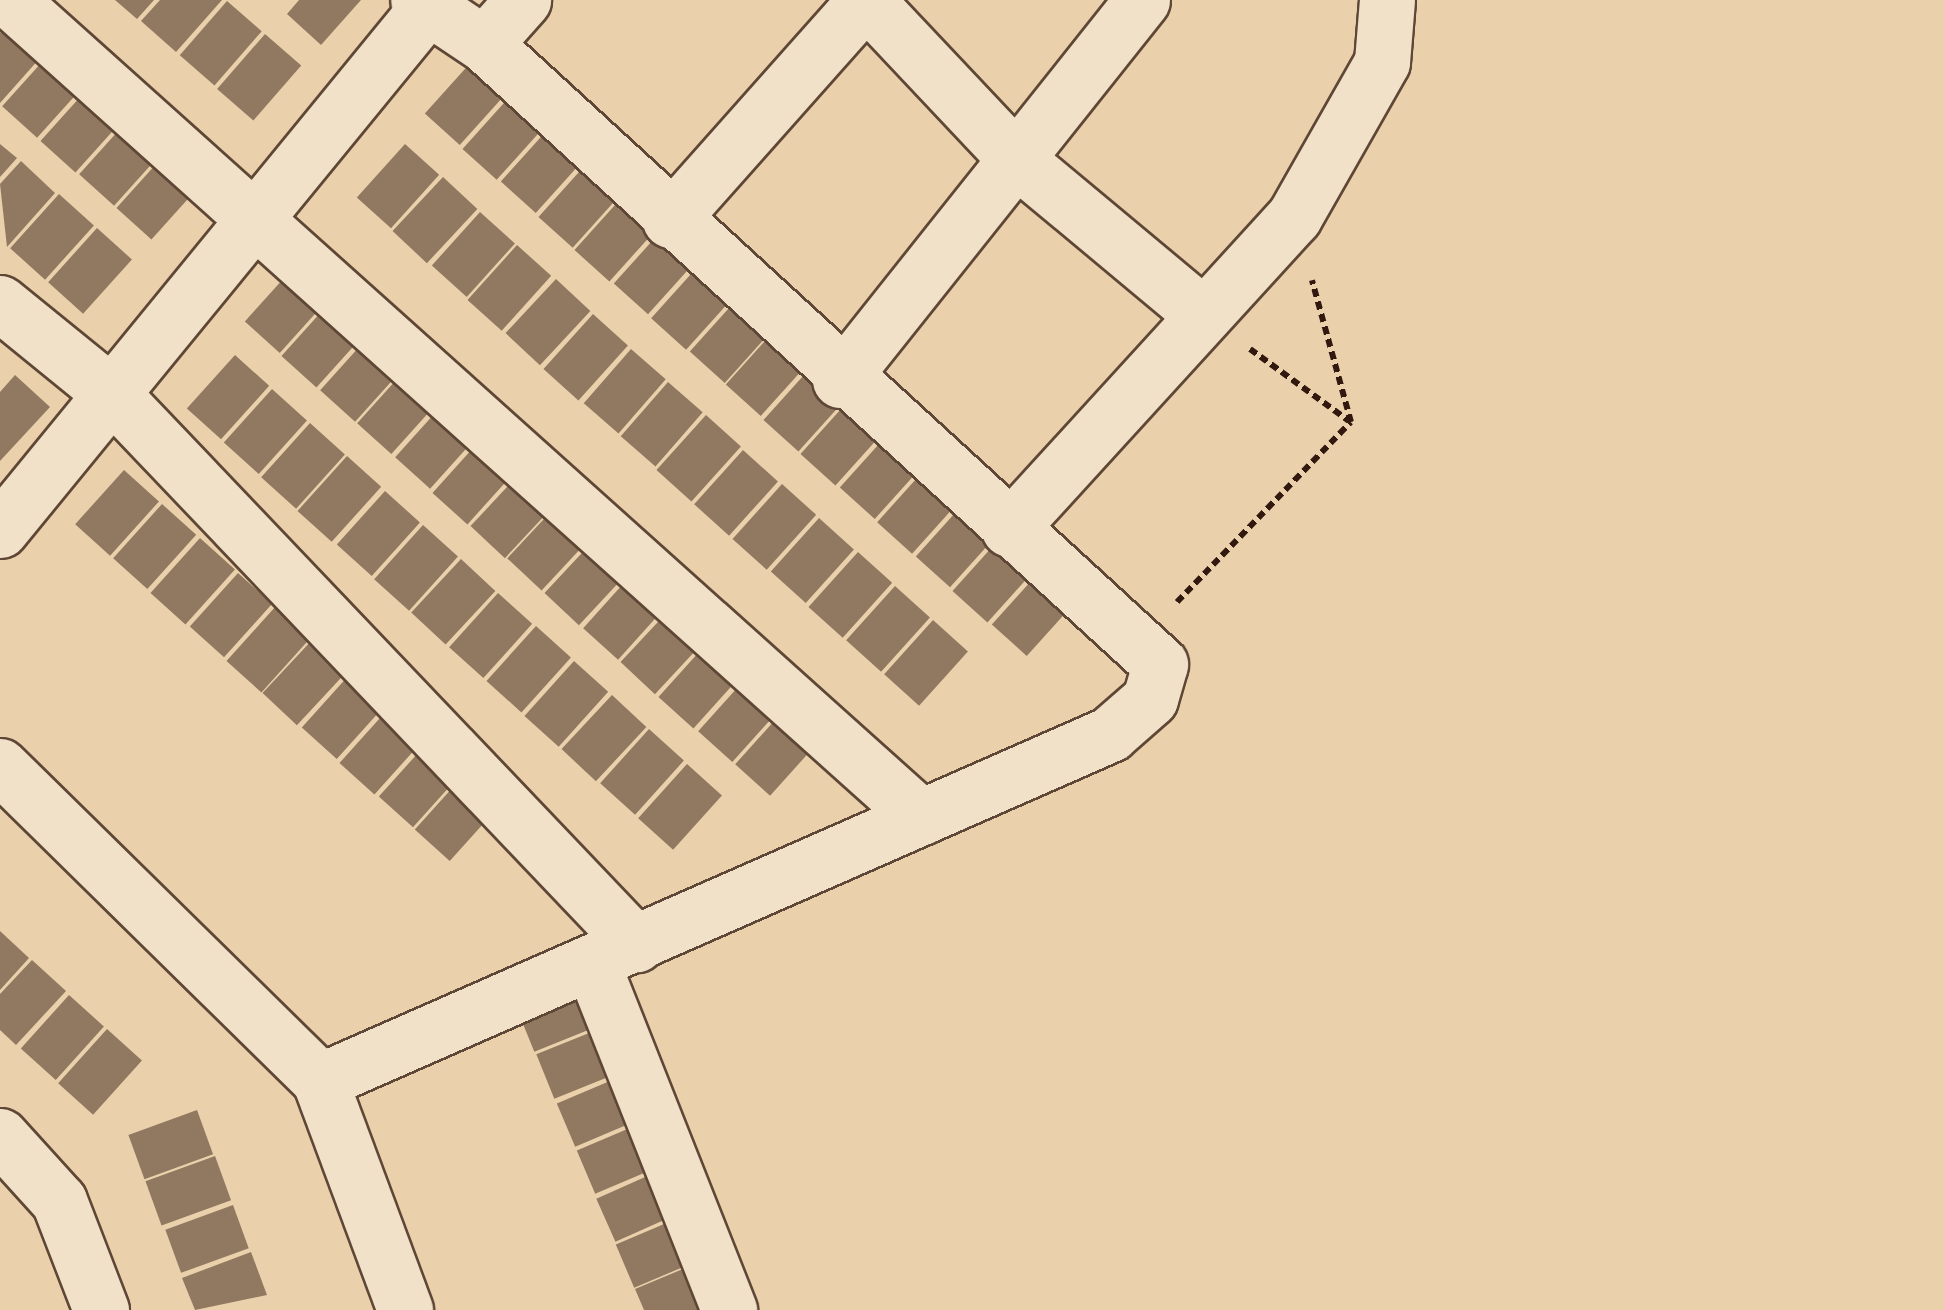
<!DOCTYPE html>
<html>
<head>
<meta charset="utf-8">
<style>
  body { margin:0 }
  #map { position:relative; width:1944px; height:1310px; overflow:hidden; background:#ead1ab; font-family:"IM FELL DW Pica",serif }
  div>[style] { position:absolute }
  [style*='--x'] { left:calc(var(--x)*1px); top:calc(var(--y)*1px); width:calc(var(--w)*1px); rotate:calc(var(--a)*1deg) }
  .building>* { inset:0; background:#917961; transform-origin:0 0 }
  .path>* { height:6px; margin-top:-3px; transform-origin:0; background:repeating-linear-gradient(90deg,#311910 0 8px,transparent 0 13px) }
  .roads { filter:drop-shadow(2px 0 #5f4737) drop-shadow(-2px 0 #5f4737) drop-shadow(0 2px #5f4737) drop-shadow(0 -2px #5f4737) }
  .minor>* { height:55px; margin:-27.5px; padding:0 27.5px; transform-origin:27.5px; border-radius:27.5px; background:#f1e1c8 }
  span { translate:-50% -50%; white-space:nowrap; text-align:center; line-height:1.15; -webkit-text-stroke:8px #f1e1c8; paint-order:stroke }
</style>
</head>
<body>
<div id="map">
  <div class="building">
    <i style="clip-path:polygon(115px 0,154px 0,137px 19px)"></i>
    <i style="clip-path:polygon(160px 0,222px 0,176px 52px,141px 21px)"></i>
    <i style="clip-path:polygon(299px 0,361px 0,321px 45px,287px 14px)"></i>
    <i style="left:227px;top:1px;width:46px;height:72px;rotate:41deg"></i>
    <i style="clip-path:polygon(13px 18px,48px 49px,0 103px,0 33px)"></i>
    <i style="left:265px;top:34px;width:48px;height:73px;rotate:41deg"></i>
    <i style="left:51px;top:52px;width:47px;height:73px;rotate:42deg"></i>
    <i style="left:473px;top:60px;width:47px;height:72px;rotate:42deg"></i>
    <i style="left:90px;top:86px;width:47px;height:74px;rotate:42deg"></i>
    <i style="left:512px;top:94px;width:46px;height:74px;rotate:42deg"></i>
    <i style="left:128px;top:120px;width:47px;height:73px;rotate:42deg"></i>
    <i style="left:549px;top:128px;width:47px;height:72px;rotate:42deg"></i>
    <i style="clip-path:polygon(0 144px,17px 158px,0 177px)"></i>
    <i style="left:405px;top:144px;width:46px;height:72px;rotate:42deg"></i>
    <i style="left:166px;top:153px;width:47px;height:74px;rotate:42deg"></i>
    <i style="clip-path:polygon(21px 161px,55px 193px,7px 247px,0 184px)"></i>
    <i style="left:588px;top:162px;width:46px;height:74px;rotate:42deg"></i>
    <i style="left:443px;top:177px;width:47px;height:74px;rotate:43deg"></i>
    <i style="left:59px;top:194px;width:47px;height:73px;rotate:42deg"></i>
    <i style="left:624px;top:195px;width:47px;height:74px;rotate:42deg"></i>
    <i style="left:480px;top:212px;width:47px;height:72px;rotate:42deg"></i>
    <i style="left:97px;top:228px;width:47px;height:73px;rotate:42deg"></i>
    <i style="left:662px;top:230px;width:46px;height:72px;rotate:42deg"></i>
    <i style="left:517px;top:245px;width:46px;height:74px;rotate:42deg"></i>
    <i style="left:700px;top:264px;width:47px;height:73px;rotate:42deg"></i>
    <i style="left:293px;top:268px;width:47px;height:72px;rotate:42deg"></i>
    <i style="left:556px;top:279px;width:47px;height:74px;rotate:43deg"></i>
    <i style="left:738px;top:298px;width:47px;height:72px;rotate:42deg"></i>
    <i style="left:331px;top:301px;width:47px;height:74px;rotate:42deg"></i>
    <i style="left:593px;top:314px;width:47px;height:74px;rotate:42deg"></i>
    <i style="left:774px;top:331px;width:47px;height:72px;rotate:42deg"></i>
    <i style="left:369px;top:336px;width:47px;height:73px;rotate:42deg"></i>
    <i style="left:631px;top:349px;width:46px;height:72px;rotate:41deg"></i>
    <i style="left:235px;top:355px;width:46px;height:72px;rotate:42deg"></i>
    <i style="left:813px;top:365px;width:47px;height:74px;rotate:42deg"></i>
    <i style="left:406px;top:369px;width:46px;height:73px;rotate:42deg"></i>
    <i style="clip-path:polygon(15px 375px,50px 407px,0 461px,0 392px)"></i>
    <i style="left:668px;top:382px;width:46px;height:72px;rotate:41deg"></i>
    <i style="left:272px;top:389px;width:47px;height:72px;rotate:42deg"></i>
    <i style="left:850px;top:399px;width:47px;height:74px;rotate:42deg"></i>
    <i style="left:444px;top:403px;width:47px;height:73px;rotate:42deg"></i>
    <i style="left:706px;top:415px;width:47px;height:74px;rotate:42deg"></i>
    <i style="left:310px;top:423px;width:47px;height:73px;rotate:42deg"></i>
    <i style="left:888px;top:434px;width:47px;height:72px;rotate:42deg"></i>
    <i style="left:482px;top:438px;width:47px;height:74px;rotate:42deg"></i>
    <i style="left:743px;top:450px;width:47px;height:73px;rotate:42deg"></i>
    <i style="left:347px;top:456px;width:46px;height:74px;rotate:42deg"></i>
    <i style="left:926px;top:468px;width:47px;height:73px;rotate:42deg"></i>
    <i style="left:124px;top:470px;width:47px;height:73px;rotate:42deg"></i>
    <i style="left:521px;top:472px;width:47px;height:74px;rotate:43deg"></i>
    <i style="left:782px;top:484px;width:46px;height:74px;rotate:42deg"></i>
    <i style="left:385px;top:491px;width:47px;height:72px;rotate:42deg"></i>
    <i style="left:964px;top:503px;width:46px;height:72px;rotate:42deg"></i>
    <i style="left:162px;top:504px;width:46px;height:73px;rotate:42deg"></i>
    <i style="left:557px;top:505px;width:47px;height:73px;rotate:43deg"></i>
    <i style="left:819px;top:518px;width:47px;height:72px;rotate:42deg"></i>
    <i style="left:423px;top:525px;width:47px;height:73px;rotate:42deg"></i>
    <i style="left:1002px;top:536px;width:47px;height:74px;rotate:42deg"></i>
    <i style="left:200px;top:538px;width:47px;height:74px;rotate:42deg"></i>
    <i style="left:595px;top:539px;width:47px;height:74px;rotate:43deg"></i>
    <i style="left:858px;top:552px;width:46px;height:74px;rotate:42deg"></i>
    <i style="left:461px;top:559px;width:47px;height:73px;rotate:43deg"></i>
    <i style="left:1040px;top:571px;width:47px;height:72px;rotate:42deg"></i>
    <i style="left:238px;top:573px;width:46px;height:72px;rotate:42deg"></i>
    <i style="left:632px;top:574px;width:47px;height:73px;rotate:42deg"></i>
    <i style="left:895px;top:586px;width:47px;height:73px;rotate:42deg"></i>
    <i style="left:498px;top:593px;width:46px;height:73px;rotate:42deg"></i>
    <i style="left:276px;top:606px;width:47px;height:74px;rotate:42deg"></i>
    <i style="left:671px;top:608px;width:47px;height:74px;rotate:43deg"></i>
    <i style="left:933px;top:620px;width:47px;height:73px;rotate:42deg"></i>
    <i style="left:536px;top:626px;width:47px;height:74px;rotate:42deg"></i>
    <i style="left:313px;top:639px;width:47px;height:74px;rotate:43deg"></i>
    <i style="left:708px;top:642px;width:47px;height:74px;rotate:42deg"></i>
    <i style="left:574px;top:661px;width:46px;height:74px;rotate:42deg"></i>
    <i style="left:350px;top:674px;width:47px;height:72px;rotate:42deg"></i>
    <i style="left:747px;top:677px;width:46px;height:73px;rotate:42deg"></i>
    <i style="left:612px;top:695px;width:47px;height:74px;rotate:43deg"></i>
    <i style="left:389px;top:708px;width:47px;height:74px;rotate:42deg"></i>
    <i style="left:784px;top:710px;width:47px;height:73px;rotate:42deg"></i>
    <i style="left:649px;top:729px;width:47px;height:73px;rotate:42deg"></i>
    <i style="left:427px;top:743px;width:46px;height:72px;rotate:42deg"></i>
    <i style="left:687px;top:764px;width:47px;height:73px;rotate:42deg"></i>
    <i style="left:463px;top:776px;width:47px;height:72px;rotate:42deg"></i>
    <i style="clip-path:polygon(0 931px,29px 958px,0 990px)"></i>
    <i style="clip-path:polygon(32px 960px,66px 991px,16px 1045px,0 1030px,0 994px)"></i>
    <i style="left:584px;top:980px;width:48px;height:73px;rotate:68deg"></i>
    <i style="left:69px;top:995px;width:47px;height:72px;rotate:42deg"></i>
    <i style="left:604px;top:1027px;width:48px;height:73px;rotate:68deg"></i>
    <i style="left:107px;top:1029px;width:47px;height:73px;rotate:42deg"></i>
    <i style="left:624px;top:1075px;width:47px;height:73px;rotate:67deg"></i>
    <i style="left:197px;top:1110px;width:47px;height:73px;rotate:70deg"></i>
    <i style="left:644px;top:1122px;width:47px;height:73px;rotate:67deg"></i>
    <i style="left:215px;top:1156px;width:47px;height:74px;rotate:70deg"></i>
    <i style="left:663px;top:1169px;width:47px;height:73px;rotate:66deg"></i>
    <i style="left:233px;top:1205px;width:46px;height:72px;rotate:70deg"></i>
    <i style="left:683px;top:1216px;width:47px;height:73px;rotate:67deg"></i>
    <i style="clip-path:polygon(251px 1252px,267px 1295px,195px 1310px,182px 1278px)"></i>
    <i style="clip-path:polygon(702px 1261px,707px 1310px,644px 1310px,635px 1289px)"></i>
  </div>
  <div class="path">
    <i style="--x:1250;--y:349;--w:122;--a:36"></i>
    <i style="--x:1177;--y:602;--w:250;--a:-46"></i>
    <i style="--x:1351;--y:422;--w:147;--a:-105.4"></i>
  </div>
  <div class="roads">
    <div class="minor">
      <i style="--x:10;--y:0;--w:1224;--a:41.89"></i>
      <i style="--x:866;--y:0;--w:219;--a:46.7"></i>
      <i style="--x:1016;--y:159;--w:241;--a:39.8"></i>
      <i style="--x:484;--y:44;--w:59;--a:-48.4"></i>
      <i style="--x:670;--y:220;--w:294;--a:-48.4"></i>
      <i style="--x:0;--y:303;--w:144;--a:39.1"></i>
      <i style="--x:112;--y:394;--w:760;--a:46.39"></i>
      <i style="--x:840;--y:380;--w:485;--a:-51.5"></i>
      <i style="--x:1009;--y:529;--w:423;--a:-47.6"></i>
      <i style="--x:1294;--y:217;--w:178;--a:-60.4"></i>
      <i style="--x:1382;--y:62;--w:62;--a:-85.4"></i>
      <i style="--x:0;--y:530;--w:674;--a:-50.72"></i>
      <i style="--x:0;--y:766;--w:449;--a:44.5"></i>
      <i style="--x:320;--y:1081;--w:244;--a:69.6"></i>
      <i style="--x:593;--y:966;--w:370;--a:68.4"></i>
      <i style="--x:320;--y:1081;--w:863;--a:-23.71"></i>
      <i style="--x:1110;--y:734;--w:53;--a:-41.2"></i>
      <i style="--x:1150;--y:699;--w:36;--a:-74"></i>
      <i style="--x:1160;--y:664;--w:917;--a:-137.47"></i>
      <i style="--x:484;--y:44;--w:79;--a:-146.3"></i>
      <i style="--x:0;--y:1136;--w:88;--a:47.8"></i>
      <i style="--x:59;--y:1201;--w:117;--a:68.9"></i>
    </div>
  </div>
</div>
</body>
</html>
